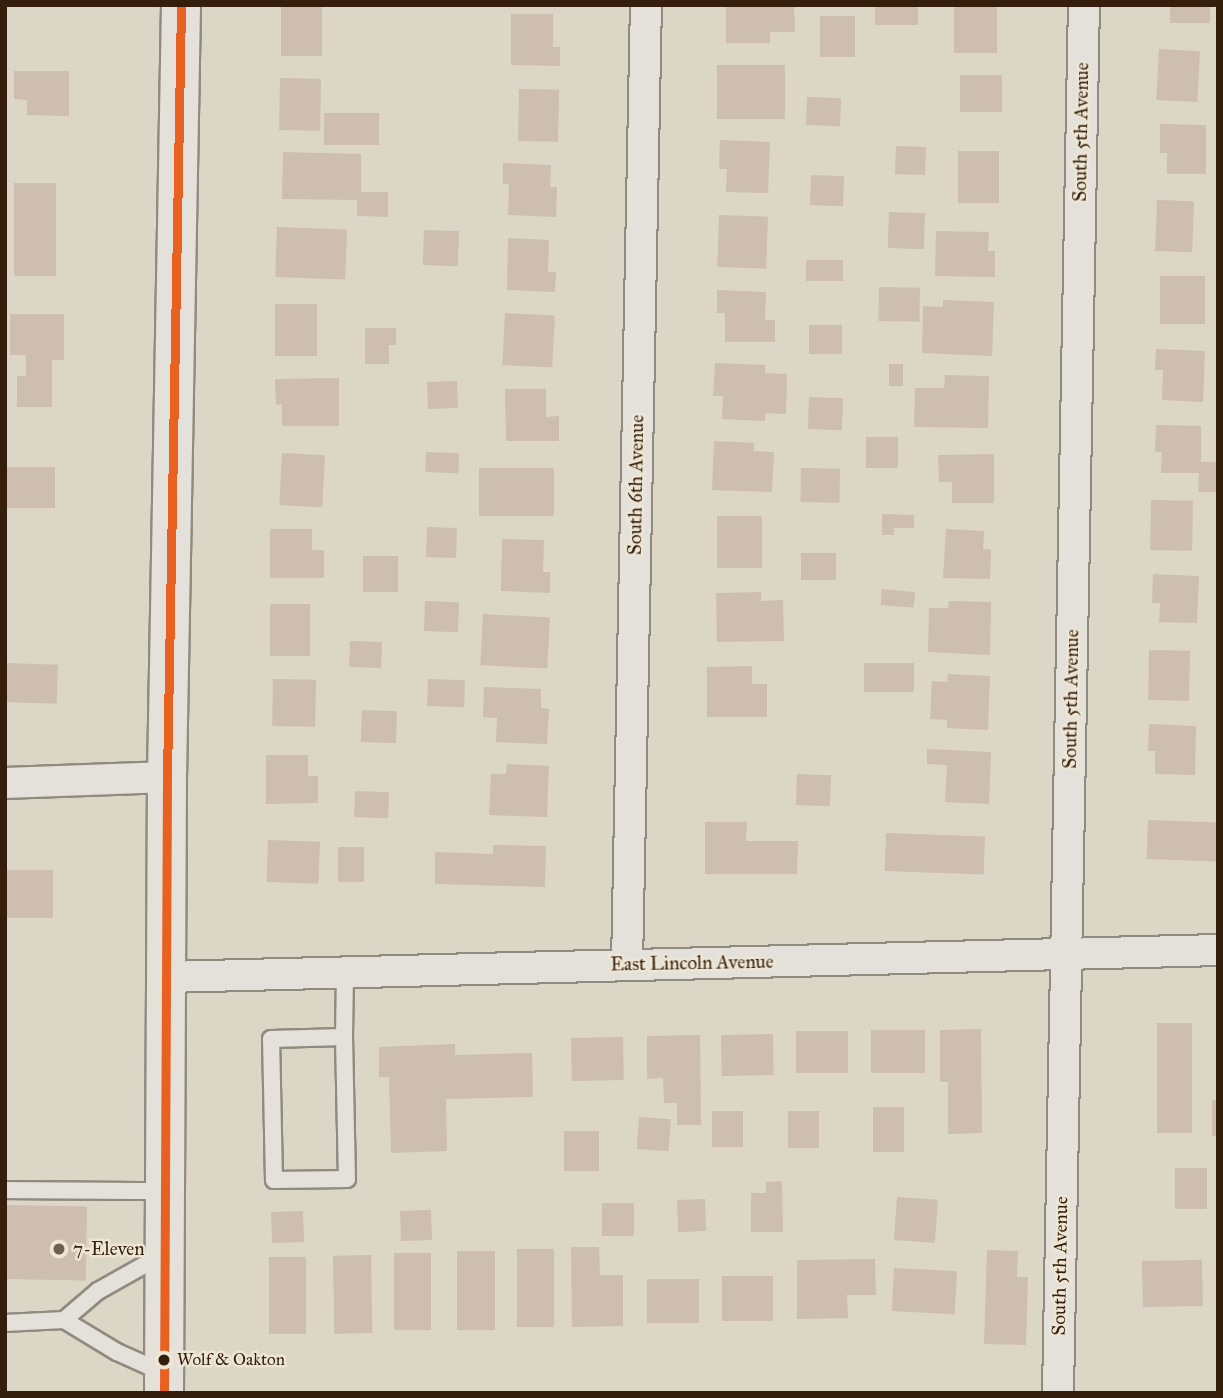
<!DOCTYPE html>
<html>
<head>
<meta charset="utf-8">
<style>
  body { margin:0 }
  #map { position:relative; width:1223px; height:1398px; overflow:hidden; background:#dcd6c6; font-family:"IM FELL Great Primer",serif }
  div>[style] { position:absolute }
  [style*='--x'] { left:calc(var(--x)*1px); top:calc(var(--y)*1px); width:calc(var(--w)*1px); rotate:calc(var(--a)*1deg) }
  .building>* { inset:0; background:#cdbeb0; transform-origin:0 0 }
  .roads { filter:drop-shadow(2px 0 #918b7f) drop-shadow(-2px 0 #918b7f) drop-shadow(0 2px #918b7f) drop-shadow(0 -2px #918b7f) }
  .service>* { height:16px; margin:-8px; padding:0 8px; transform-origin:8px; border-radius:8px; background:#e4e1da }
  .minor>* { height:30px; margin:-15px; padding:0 15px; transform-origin:15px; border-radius:15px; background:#e4e1da }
  .secondary>* { height:38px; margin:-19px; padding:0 19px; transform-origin:19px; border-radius:19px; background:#e4e1da }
  .bus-1>* { height:9px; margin:-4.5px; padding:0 4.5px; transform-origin:4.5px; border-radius:4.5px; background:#e96121 }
  .dots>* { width:19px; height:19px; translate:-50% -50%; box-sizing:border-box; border:4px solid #ede6d5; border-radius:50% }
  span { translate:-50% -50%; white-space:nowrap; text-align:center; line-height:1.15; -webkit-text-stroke:5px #ede6d5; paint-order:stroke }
  .bus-label { font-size:17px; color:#351e0c }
  .left { translate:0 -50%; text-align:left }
  .street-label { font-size:19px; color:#351e0c }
  .poi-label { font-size:19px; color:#351e0c }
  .frame { position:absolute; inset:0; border:7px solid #351e0c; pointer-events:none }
</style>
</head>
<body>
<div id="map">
  <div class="building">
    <i style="left:281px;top:5px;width:41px;height:51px"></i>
    <i style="clip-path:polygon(726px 5px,794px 5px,795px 32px,770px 32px,770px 43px,726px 43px)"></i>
    <i style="left:875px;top:5px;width:43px;height:20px"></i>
    <i style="left:954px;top:5px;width:43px;height:48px"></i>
    <i style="left:1170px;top:5px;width:40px;height:18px"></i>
    <i style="clip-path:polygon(511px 14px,553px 14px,553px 47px,560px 47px,560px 66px,511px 65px)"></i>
    <i style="left:820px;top:16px;width:35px;height:41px"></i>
    <i style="left:1159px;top:49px;width:41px;height:51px;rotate:3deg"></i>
    <i style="left:717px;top:65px;width:68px;height:54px"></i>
    <i style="clip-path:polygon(14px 71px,69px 71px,69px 116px,27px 115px,27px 100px,14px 99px)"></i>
    <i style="left:1002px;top:75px;width:37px;height:42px;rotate:90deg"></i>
    <i style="left:280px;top:78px;width:41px;height:52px;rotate:1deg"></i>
    <i style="left:519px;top:89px;width:40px;height:52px;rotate:1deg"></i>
    <i style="left:807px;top:97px;width:34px;height:28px;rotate:2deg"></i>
    <i style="left:379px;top:113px;width:32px;height:55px;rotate:90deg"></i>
    <i style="clip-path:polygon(1160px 124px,1206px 125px,1206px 174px,1167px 174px,1167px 153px,1160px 153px)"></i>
    <i style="clip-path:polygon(720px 140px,770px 142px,768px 193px,726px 192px,727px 169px,719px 169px)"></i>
    <i style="left:896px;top:146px;width:30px;height:28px;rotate:2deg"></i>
    <i style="left:958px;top:151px;width:41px;height:52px"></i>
    <i style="clip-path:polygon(283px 152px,361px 154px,361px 192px,388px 192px,388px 217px,357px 216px,357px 200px,282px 199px)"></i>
    <i style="clip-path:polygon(503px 163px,551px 165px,550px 187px,557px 187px,556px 217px,508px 215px,509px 184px,503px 184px)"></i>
    <i style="left:811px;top:175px;width:33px;height:30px;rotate:2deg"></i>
    <i style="left:14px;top:183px;width:42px;height:93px"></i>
    <i style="left:1157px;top:200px;width:37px;height:51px;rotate:2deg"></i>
    <i style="left:889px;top:212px;width:36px;height:36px;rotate:2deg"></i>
    <i style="left:719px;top:215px;width:49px;height:52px;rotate:2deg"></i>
    <i style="left:277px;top:227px;width:70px;height:50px;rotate:2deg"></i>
    <i style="left:424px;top:230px;width:35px;height:35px;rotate:2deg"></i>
    <i style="clip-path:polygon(936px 231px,989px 232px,988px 251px,995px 251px,995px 277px,935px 276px)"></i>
    <i style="clip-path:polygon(508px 238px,549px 240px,548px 272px,556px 272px,555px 292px,507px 290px)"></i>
    <i style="left:806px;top:260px;width:37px;height:21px"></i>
    <i style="left:1160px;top:276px;width:45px;height:48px"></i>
    <i style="left:879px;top:287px;width:41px;height:34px;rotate:1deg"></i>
    <i style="clip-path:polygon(717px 290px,766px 292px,765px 320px,775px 320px,775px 342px,725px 342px,725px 313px,717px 313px)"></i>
    <i style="clip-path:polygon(943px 300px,994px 302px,992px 356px,922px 353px,923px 306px,943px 307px)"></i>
    <i style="left:275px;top:304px;width:42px;height:52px"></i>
    <i style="left:505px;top:313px;width:50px;height:52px;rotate:3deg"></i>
    <i style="clip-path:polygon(10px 314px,64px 314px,64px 360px,52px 360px,52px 407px,17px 407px,17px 376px,26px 376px,26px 355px,10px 355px)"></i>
    <i style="left:809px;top:325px;width:33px;height:29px"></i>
    <i style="clip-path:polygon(365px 328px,396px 328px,396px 345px,389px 345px,389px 364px,365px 364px)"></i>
    <i style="clip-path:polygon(1156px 349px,1205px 351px,1203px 402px,1162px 400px,1163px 370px,1155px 370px)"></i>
    <i style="clip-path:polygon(715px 363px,765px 365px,765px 373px,787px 374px,786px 414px,765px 413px,765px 421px,722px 419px,723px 396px,713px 396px)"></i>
    <i style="left:903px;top:364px;width:22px;height:14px;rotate:90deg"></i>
    <i style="clip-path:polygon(945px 375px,989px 376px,988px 428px,914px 427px,915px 388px,944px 388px)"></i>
    <i style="clip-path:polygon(339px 378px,339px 426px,282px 426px,282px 404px,276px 405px,275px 379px)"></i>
    <i style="left:457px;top:381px;width:27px;height:30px;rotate:88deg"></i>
    <i style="clip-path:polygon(505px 389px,546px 389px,546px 417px,559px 416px,559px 441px,506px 441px)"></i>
    <i style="left:809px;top:397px;width:34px;height:32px;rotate:2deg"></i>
    <i style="clip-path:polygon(1156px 425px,1201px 426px,1201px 462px,1218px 462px,1218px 492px,1198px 492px,1199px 473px,1161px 473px,1162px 452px,1155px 452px)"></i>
    <i style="left:866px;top:437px;width:32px;height:31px"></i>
    <i style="clip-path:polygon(714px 441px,754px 443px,754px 451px,774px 452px,772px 492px,712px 490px)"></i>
    <i style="left:426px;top:452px;width:33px;height:20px;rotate:2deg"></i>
    <i style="left:282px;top:453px;width:43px;height:52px;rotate:3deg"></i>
    <i style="clip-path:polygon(994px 454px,994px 503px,952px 503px,952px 482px,939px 482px,938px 455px)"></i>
    <i style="left:5px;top:467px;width:50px;height:41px"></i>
    <i style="left:554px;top:468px;width:48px;height:75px;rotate:90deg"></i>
    <i style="left:801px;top:468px;width:39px;height:34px;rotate:1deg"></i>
    <i style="left:1151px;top:500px;width:42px;height:50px;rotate:1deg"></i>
    <i style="clip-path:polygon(882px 514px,914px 515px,914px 528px,894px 528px,894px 535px,882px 535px)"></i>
    <i style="left:717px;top:516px;width:45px;height:52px"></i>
    <i style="left:427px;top:527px;width:30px;height:30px;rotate:2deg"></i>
    <i style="clip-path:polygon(270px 529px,312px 529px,312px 550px,324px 550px,324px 578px,270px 578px)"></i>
    <i style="clip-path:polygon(946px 529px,984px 531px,983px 549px,991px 550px,990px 579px,943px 578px)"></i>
    <i style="clip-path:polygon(502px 539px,544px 540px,543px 572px,550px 572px,550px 593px,501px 591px)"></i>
    <i style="left:801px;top:553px;width:35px;height:27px"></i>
    <i style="left:363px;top:556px;width:35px;height:36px"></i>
    <i style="clip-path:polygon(1153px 574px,1199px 576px,1197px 623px,1159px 622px,1160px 603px,1152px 603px)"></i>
    <i style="left:882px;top:589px;width:33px;height:16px;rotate:5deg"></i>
    <i style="clip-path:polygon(761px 592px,761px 601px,783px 600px,784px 641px,717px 642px,716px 593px)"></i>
    <i style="left:425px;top:601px;width:34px;height:30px;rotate:2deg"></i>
    <i style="clip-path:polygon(949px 601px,991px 602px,990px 655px,928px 652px,929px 608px,948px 608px)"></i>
    <i style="left:270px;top:604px;width:40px;height:52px"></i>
    <i style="left:483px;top:614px;width:67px;height:51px;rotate:3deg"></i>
    <i style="left:350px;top:641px;width:32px;height:26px;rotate:2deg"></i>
    <i style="left:1149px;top:650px;width:41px;height:50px;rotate:1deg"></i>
    <i style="left:5px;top:663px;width:53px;height:39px;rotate:2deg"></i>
    <i style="left:864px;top:663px;width:50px;height:29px"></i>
    <i style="clip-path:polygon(752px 666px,752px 684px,767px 684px,767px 717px,707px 717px,707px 667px)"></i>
    <i style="clip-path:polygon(948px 674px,990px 676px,988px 730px,947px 728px,947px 720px,930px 719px,932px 681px,947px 682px)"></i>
    <i style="left:273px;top:679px;width:43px;height:47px;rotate:1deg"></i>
    <i style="left:428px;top:679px;width:37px;height:27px;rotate:2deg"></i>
    <i style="clip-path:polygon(484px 687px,541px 689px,541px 708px,549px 709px,547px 744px,496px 742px,497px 718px,483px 717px)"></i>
    <i style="left:362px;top:710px;width:35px;height:32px;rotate:2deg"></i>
    <i style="clip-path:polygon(1149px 724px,1196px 726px,1195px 775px,1155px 774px,1155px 751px,1148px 751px)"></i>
    <i style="clip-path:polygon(927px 749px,991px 752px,989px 804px,945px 802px,947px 765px,927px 764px)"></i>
    <i style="clip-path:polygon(266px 755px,308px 755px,308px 776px,318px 776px,318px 803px,266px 804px)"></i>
    <i style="clip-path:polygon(507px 764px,549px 766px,547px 817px,489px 815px,491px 774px,506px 774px)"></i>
    <i style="left:797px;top:774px;width:34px;height:31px;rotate:2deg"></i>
    <i style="left:355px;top:791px;width:34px;height:26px;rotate:2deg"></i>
    <i style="left:1148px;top:820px;width:70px;height:39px;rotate:2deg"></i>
    <i style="clip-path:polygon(705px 822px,747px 822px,746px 841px,798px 841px,797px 874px,705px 874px)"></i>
    <i style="left:886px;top:833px;width:99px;height:38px;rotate:2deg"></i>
    <i style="left:268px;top:840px;width:52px;height:42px;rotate:2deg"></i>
    <i style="clip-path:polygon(493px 845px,546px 846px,545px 887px,435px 884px,435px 852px,493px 854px)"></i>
    <i style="left:338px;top:847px;width:26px;height:35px"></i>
    <i style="left:53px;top:870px;width:48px;height:48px;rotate:90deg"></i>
    <i style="left:1157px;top:1023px;width:35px;height:110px"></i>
    <i style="clip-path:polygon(981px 1029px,982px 1133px,948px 1134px,948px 1082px,940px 1082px,940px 1030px)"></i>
    <i style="left:871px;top:1030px;width:54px;height:43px"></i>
    <i style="left:848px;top:1031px;width:42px;height:52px;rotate:90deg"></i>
    <i style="left:773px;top:1034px;width:41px;height:52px;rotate:89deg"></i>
    <i style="clip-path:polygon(700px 1035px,701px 1125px,677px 1125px,677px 1103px,664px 1103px,663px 1078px,647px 1079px,647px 1036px)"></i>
    <i style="left:623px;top:1037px;width:43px;height:52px;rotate:89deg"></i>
    <i style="clip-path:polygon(455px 1044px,455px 1055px,532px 1053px,533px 1097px,446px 1099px,447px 1151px,391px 1153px,389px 1077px,379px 1077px,379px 1047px)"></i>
    <i style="left:1212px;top:1100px;width:6px;height:36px"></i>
    <i style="left:873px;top:1107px;width:31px;height:45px"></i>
    <i style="left:712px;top:1111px;width:31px;height:36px"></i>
    <i style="left:788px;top:1111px;width:31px;height:37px"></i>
    <i style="left:639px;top:1117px;width:32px;height:32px;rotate:4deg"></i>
    <i style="left:564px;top:1131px;width:35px;height:40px"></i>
    <i style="left:1175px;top:1168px;width:32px;height:41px"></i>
    <i style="clip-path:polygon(782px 1181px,783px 1232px,751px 1232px,751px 1193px,766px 1193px,766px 1182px)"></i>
    <i style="left:897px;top:1197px;width:41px;height:43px;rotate:4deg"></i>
    <i style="left:705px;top:1199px;width:32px;height:28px;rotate:88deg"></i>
    <i style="left:602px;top:1203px;width:32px;height:33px"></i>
    <i style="left:5px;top:1205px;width:82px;height:74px;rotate:1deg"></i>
    <i style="left:431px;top:1210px;width:30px;height:31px;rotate:88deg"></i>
    <i style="left:303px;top:1211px;width:31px;height:32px;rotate:88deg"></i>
    <i style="clip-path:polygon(571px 1247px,599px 1247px,600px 1275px,623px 1275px,623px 1326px,572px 1327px)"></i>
    <i style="left:517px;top:1249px;width:37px;height:78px"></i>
    <i style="clip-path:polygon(987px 1250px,1018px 1251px,1017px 1277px,1028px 1277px,1026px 1345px,984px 1344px)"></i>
    <i style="left:457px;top:1251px;width:38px;height:79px"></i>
    <i style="left:394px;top:1253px;width:37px;height:77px"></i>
    <i style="left:371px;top:1255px;width:78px;height:38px;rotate:89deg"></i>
    <i style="left:269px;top:1257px;width:37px;height:77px"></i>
    <i style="clip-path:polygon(875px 1259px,876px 1295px,847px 1295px,848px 1318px,797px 1319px,797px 1260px)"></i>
    <i style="left:1202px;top:1260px;width:46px;height:60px;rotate:89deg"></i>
    <i style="left:894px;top:1268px;width:63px;height:43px;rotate:3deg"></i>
    <i style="left:773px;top:1276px;width:45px;height:51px;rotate:90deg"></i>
    <i style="left:647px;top:1279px;width:52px;height:44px"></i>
  </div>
  <div class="roads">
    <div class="service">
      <i style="--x:344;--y:1037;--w:142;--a:88.8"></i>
      <i style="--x:347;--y:1179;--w:73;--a:179.2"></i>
      <i style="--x:274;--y:1180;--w:141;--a:-91.2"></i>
      <i style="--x:271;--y:1039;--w:73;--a:-1.6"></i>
      <i style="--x:344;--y:1037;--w:65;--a:-89.1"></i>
      <i style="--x:5;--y:1190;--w:161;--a:0.4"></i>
      <i style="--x:64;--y:1320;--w:45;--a:-40.5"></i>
      <i style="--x:98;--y:1291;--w:76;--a:-29.3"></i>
      <i style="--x:5;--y:1323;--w:59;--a:-2.9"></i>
      <i style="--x:64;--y:1320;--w:62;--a:31.1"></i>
      <i style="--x:117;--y:1352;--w:51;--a:24.1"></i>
    </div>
    <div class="minor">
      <i style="--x:5;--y:783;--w:162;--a:-2.1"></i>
      <i style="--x:627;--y:965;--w:960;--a:-88.87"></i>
      <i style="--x:167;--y:977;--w:1051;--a:-1.47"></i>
      <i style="--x:1058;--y:1393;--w:1388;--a:-88.93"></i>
    </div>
    <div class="secondary">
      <i style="--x:164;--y:1393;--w:616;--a:-89.72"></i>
      <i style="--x:167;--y:777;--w:772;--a:-88.96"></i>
    </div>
  </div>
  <div class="bus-1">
    <i style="--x:164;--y:1393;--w:616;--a:-89.72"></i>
    <i style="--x:167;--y:777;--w:772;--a:-88.96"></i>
  </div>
  <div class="dots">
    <i style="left:59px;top:1249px;background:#6f5e4d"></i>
    <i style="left:164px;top:1360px;background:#351e0c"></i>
  </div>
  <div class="bus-label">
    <span class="left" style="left:177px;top:1360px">Wolf &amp; Oakton</span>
  </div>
  <div class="street-label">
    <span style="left:1081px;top:132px;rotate:-89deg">South 5th Avenue</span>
    <span style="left:636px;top:485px;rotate:-89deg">South 6th Avenue</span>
    <span style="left:1071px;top:699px;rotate:-89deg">South 5th Avenue</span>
    <span style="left:692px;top:963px;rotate:-1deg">East Lincoln Avenue</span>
    <span style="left:1060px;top:1266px;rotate:-89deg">South 5th Avenue</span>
  </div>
  <div class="poi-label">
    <span class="left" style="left:73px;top:1249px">7-Eleven</span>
  </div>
  <div class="frame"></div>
</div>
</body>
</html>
